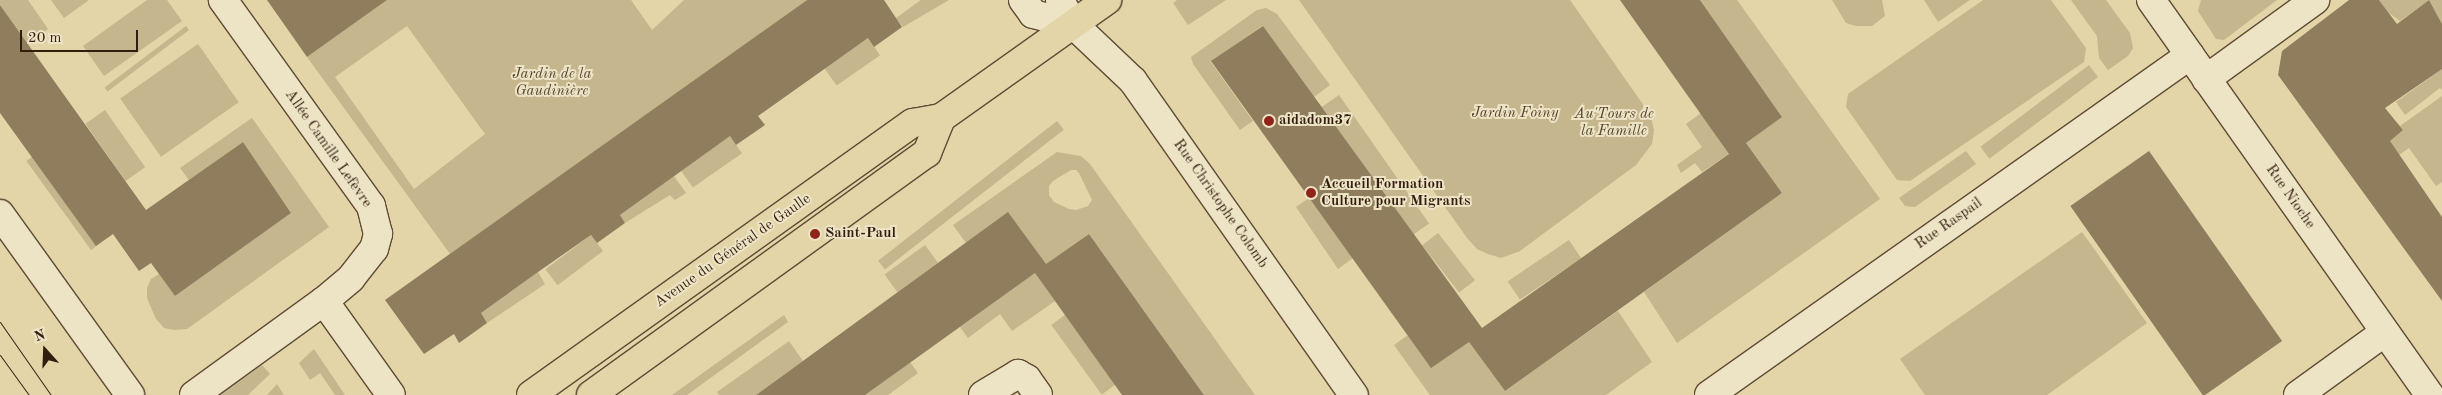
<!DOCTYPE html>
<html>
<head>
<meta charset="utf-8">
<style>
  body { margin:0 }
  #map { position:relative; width:2442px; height:395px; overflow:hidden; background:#e3d5a7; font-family:"Old Standard TT",serif }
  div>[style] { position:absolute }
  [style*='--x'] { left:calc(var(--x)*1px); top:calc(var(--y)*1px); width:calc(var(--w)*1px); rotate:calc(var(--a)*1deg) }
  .green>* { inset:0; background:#c5b68d; transform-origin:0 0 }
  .building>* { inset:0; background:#8f7d5e; transform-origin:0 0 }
  .roads { filter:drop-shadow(1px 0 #5f4b35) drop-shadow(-1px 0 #5f4b35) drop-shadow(0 1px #5f4b35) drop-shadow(0 -1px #5f4b35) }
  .minor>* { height:28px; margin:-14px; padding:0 14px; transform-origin:14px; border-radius:14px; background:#ede4c6 }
  .major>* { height:28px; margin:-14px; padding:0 14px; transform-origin:14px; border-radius:14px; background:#e3d5a7 }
  .tram>* { height:1px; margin:-0.5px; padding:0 0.5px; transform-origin:0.5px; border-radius:0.5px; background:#331d0f }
  .dots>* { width:14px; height:14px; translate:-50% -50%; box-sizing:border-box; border:2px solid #ede4c6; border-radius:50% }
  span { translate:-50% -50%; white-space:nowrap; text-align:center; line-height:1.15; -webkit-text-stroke:4px #ede4c6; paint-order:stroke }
  .park-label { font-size:15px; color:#58432e; font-style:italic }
  .poi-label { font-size:15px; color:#331d0f; font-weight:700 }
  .left { translate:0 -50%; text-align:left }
  .street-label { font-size:15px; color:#331d0f }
  .north { position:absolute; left:20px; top:325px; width:50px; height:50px; -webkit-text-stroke:4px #ede4c6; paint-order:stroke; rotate:340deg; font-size:14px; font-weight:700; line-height:20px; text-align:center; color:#331d0f }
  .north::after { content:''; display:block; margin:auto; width:18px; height:22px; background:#331d0f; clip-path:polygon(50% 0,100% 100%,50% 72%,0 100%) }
  .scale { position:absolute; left:20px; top:30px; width:118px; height:22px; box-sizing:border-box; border:2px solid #331d0f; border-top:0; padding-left:6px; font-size:15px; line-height:18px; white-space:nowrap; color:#331d0f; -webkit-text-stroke:4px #ede4c6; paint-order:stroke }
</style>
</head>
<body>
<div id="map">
  <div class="green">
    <i style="clip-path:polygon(0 0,28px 0,48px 29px,28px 45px,0 5px)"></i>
    <i style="clip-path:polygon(51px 0,89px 0,64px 18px)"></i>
    <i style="clip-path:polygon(147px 0,167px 0,182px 21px,104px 76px,83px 46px)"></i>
    <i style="clip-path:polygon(evenodd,387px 0,631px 0,652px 30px,684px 0,807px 0,450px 254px,307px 57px,387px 0,407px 26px,485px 134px,414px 189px,335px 77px,407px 26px)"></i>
    <i style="clip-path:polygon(921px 0,949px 0,903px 27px,896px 18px)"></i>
    <i style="clip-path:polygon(1177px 0,1226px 0,1188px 25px,1173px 3px)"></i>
    <i style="clip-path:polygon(1299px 0,1570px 0,1651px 116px,1654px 130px,1652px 144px,1636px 165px,1520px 251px,1501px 258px,1488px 254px,1477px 249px,1467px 238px)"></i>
    <i style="clip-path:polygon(1700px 0,1737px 0,1880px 199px,1677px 343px,1644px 292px,1782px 193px,1746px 143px,1782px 117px)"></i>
    <i style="clip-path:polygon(1832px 0,1882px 0,1885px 16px,1872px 26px,1856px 26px,1846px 23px)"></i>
    <i style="clip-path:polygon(1924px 0,1970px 0,1938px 22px)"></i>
    <i style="clip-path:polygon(1983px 0,2051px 0,2086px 48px,2084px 62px,1910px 181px,1897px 180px,1846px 107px,1848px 94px)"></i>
    <i style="clip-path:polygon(2071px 0,2106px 0,2130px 33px,2133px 48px,2128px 56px,2108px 70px,2099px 58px,2097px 36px)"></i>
    <i style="clip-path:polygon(2201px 0,2277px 0,2224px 40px,2216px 39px,2198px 11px)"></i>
    <i style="clip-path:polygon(2379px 0,2442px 0,2442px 24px,2429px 0,2400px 21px,2389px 13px)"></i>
    <i style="clip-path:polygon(1266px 8px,1277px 14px,1330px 85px,1314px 97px,1262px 26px,1211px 62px,1253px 121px,1240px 130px,1193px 64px,1191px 57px,1257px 10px)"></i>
    <i style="left:186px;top:26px;width:5px;height:102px;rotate:53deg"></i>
    <i style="left:868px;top:38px;width:21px;height:53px;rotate:55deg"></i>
    <i style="left:198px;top:44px;width:71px;height:95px;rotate:55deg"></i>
    <i style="left:2089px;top:65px;width:15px;height:136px;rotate:53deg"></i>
    <i style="clip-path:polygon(2442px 69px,2442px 90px,2440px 88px,2405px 115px,2396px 102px)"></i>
    <i style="left:1339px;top:95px;width:157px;height:21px;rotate:55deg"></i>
    <i style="clip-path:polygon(2442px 96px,2442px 182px,2436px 186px,2409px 148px,2396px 157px,2388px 142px,2403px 130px,2400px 126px)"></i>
    <i style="left:105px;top:110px;width:70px;height:24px;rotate:55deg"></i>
    <i style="clip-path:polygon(1701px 113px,1729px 154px,1702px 172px,1695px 163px,1681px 173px,1677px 165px,1702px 147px,1686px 124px)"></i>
    <i style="clip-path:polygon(252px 118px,329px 227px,187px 329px,174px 330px,164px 328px,156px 319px,147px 298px,147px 288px,151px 279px,159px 274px,175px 296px,291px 213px,243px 142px,189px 180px,180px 168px)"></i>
    <i style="left:1057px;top:121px;width:11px;height:227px;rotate:52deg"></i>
    <i style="left:730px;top:136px;width:21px;height:60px;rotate:55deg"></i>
    <i style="clip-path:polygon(1966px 151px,1976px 164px,1915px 207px,1905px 206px,1899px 198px)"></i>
    <i style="clip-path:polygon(evenodd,1057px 152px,1081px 156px,1090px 164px,1255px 395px,1204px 395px,1089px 234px,1046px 264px,966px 243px,953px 225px,1057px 152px,1071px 170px,1076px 170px,1079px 173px,1092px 200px,1088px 206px,1076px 210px,1069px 209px,1054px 202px,1049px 195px,1049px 186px,1053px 181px,1071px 170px)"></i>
    <i style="left:32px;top:157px;width:110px;height:7px;rotate:54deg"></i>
    <i style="clip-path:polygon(674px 176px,686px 193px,675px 200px,670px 195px,625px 223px,620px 215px)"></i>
    <i style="clip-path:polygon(1309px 198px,1353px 258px,1338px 269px,1296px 207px)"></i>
    <i style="clip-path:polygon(2082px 232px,2147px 323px,2047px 395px,1925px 395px,1900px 359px)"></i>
    <i style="left:1438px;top:233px;width:60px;height:20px;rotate:52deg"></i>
    <i style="left:591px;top:235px;width:20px;height:57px;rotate:53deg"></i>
    <i style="left:1569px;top:240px;width:22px;height:74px;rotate:56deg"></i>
    <i style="left:925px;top:245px;width:22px;height:50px;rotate:54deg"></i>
    <i style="clip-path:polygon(538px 272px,545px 284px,487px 323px,481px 313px)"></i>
    <i style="clip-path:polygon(1035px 273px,1055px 301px,1012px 331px,1000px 314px,968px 338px,960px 327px)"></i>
    <i style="clip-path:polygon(1618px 311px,1652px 362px,1606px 395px,1430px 395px,1394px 345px,1408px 335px,1469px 342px,1505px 391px)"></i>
    <i style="clip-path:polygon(784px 315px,788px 322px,687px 395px,672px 395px)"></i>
    <i style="left:1065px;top:315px;width:86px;height:17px;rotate:54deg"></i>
    <i style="clip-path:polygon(789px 341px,803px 361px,756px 395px,719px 395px,717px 392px)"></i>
    <i style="clip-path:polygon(314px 349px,345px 395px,335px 395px,320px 373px,310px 380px,299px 363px)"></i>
    <i style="clip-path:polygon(910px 362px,918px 373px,888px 395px,865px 395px)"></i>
    <i style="clip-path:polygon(262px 365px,270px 374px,248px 395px,219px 395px)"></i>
    <i style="clip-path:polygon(277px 384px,284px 395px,267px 395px)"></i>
  </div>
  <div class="building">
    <i style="clip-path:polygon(267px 0,387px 0,307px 57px)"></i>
    <i style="clip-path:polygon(807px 0,884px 0,902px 27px,874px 47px,868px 38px,758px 116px,765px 125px,736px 145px,730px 136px,620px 215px,625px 223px,597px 243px,591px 235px,538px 272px,481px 313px,487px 323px,459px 343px,454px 334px,424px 354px,385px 300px)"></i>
    <i style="clip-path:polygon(1620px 0,1700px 0,1782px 117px,1746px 143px,1782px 193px,1505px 391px,1469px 342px,1431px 368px,1211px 61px,1263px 26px,1482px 328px,1729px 154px)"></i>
    <i style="clip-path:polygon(2349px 0,2379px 0,2397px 24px,2429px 0,2442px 24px,2442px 69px,2385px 108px,2403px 130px,2390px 141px,2442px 217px,2442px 301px,2278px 75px,2282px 51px)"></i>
    <i style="clip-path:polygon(0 5px,146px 210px,243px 142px,291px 213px,175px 296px,151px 263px,139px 271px,113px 234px,96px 246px,0 113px)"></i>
    <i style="left:2149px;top:151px;width:232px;height:96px;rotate:55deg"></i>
    <i style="clip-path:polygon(1008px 212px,1046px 264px,1089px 234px,1204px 395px,1122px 395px,1035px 273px,865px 395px,756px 395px)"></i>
  </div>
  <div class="roads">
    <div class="minor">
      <i style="--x:1023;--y:0;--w:17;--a:54"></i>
      <i style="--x:1033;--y:14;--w:41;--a:14"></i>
      <i style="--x:1060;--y:0;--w:27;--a:62"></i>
      <i style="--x:1073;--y:24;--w:83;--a:43.5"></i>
      <i style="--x:1133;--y:81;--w:384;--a:54.9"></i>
      <i style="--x:2151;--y:0;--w:484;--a:54.8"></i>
      <i style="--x:2206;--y:79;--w:135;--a:-35.9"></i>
      <i style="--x:0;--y:214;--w:223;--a:54.3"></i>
      <i style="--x:324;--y:301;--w:115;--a:54.5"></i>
      <i style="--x:194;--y:395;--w:160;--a:-35.9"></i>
      <i style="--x:324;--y:301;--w:35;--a:-40"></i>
      <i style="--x:351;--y:278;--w:37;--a:-52"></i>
      <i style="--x:374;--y:249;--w:16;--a:-75"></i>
      <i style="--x:378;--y:234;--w:29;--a:-104"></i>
      <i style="--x:371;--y:206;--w:254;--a:-125.7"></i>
      <i style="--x:983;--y:395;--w:41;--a:-31"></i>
      <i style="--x:1018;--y:374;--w:10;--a:29"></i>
      <i style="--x:1027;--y:379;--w:19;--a:55"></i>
      <i style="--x:1709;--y:395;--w:589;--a:-35.25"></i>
      <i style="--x:2298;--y:395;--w:107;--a:-35.9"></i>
    </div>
    <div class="major">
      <i style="--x:531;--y:395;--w:469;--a:-35.5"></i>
      <i style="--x:913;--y:123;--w:28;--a:-10"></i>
      <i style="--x:941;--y:118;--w:204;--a:-35.4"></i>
      <i style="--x:591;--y:395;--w:414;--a:-35.8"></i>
      <i style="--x:927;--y:153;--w:38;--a:-68"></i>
    </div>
  </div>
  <div class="tram">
    <i style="--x:0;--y:322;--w:89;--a:55.1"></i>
    <i style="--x:0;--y:355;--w:49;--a:54.1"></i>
  </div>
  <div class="dots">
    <i style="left:1269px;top:121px;background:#8f2418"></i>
    <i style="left:1311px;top:193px;background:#8f2418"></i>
    <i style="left:815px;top:234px;background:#8f2418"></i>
  </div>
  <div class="park-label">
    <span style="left:552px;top:83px">Jardin de la<br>Gaudinière</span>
    <span style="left:1515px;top:114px">Jardin Foiny</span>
    <span style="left:1614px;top:123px">Au'Tours de<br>la Famille</span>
  </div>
  <div class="poi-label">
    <span class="left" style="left:1279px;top:121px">aidadom37</span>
    <span class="left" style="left:1321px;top:193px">Accueil Formation<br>Culture pour Migrants</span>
    <span class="left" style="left:825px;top:234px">Saint-Paul</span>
  </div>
  <div class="street-label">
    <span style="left:328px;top:149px;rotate:55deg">Allée Camille Lefèvre</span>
    <span style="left:2290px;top:197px;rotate:55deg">Rue Nioche</span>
    <span style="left:1220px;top:204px;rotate:55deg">Rue Christophe Colomb</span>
    <span style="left:1949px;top:224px;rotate:-35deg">Rue Raspail</span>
    <span style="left:733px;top:251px;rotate:-35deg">Avenue du Général de Gaulle</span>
  </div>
  <div class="north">N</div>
  <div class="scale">20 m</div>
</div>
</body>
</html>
